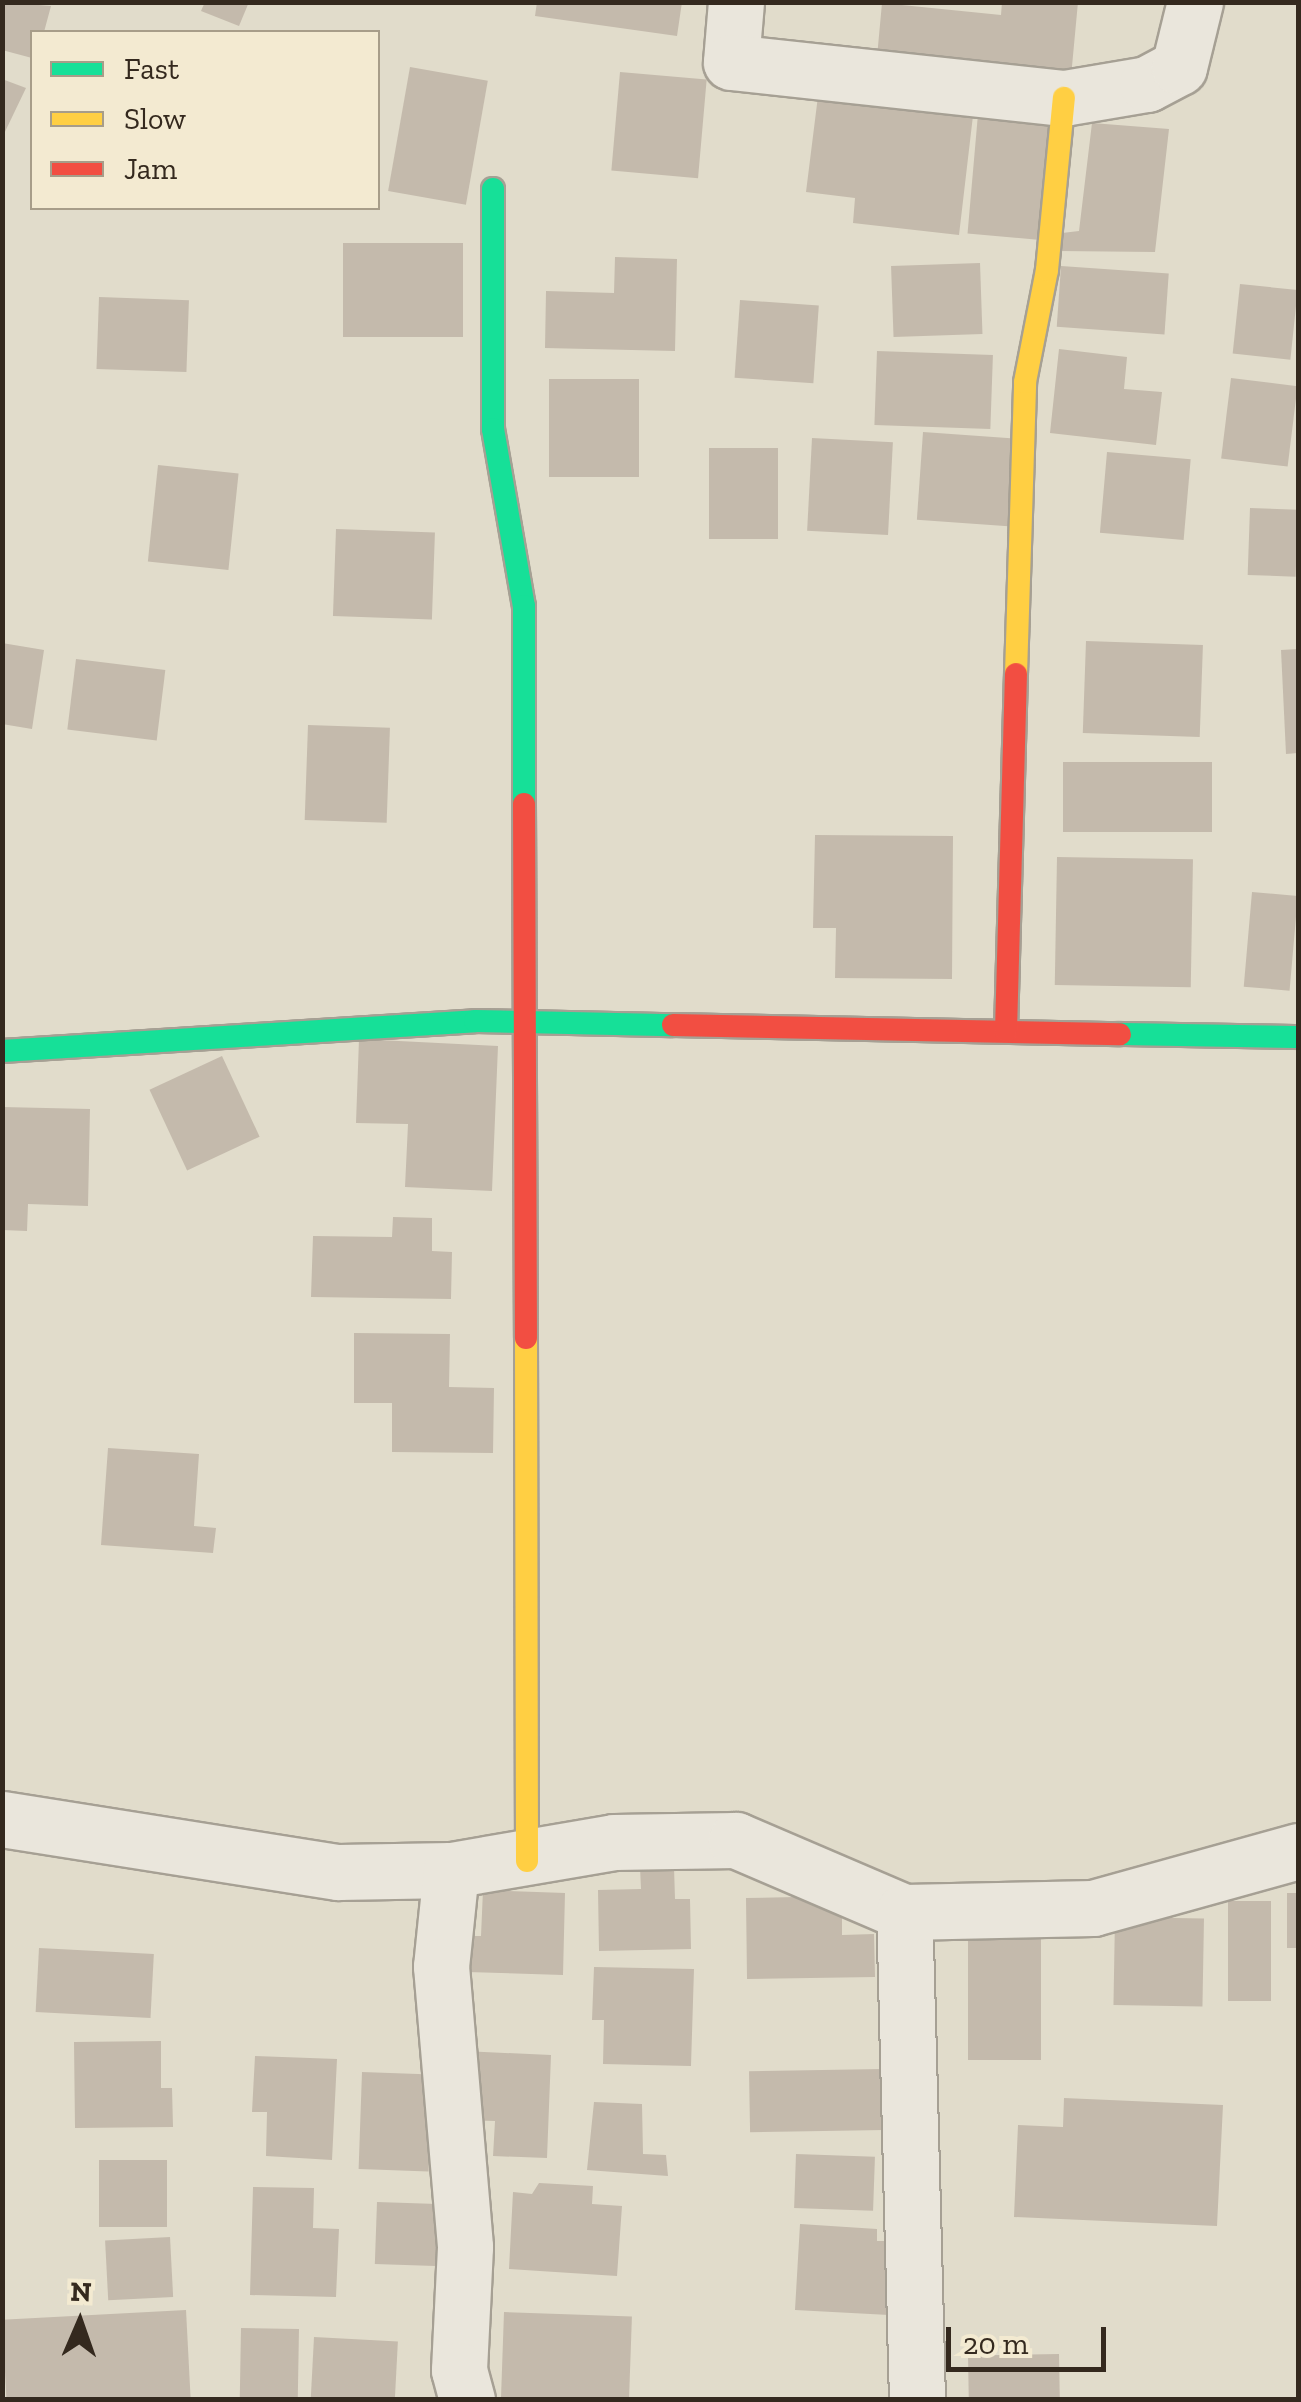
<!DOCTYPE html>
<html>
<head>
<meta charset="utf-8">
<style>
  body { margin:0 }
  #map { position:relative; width:1301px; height:2402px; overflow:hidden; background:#e1dccb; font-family:"Zilla Slab",serif }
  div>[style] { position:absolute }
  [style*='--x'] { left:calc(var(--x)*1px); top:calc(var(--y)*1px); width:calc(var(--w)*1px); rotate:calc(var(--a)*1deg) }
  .building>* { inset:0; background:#c4baac; transform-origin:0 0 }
  .roads { filter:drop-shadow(2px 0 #a6a094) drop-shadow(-2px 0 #a6a094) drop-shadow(0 2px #a6a094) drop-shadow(0 -2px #a6a094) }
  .street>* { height:55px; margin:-27.5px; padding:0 27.5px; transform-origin:27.5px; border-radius:27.5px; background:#eae6dc }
  .fast>* { height:22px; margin:-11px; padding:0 11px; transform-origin:11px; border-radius:11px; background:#16e098 }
  .slow>* { height:22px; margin:-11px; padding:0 11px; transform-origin:11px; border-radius:11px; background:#ffcf43 }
  .jam>* { height:22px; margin:-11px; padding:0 11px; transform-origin:11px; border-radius:11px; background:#f24e42 }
  span { translate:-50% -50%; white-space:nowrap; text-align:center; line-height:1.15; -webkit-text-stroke:8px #f3ead1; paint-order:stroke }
  .frame { position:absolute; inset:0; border:5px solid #34291e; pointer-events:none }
  .legend { position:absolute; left:30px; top:30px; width:350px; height:180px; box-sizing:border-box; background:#f3ead1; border:2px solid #a79d89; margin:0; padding:12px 18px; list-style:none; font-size:30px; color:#34291e }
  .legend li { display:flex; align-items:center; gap:20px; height:50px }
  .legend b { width:50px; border:2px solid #a79d89 }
  .north { position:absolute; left:30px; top:2272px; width:100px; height:100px; -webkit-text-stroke:8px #f3ead1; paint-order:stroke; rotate:2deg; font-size:28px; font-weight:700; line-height:40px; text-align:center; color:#34291e }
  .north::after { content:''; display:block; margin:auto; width:35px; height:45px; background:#34291e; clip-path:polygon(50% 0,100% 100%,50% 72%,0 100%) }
  .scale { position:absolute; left:946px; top:2327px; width:160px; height:45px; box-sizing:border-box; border:5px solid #34291e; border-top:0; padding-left:12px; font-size:30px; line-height:35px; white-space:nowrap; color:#34291e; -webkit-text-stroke:8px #f3ead1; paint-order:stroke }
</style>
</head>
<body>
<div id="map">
  <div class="building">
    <i style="clip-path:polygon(2px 2px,51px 6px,44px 32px,32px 32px,32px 58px,2px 50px)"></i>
    <i style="clip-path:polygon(205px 2px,249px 2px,239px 26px,201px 11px)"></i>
    <i style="clip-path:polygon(537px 2px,682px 2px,677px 36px,535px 16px)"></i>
    <i style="clip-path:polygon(1002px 2px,1078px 2px,1071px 77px,877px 57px,882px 3px,1001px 15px)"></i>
    <i style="left:410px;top:67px;width:79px;height:126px;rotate:10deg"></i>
    <i style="left:620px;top:72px;width:87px;height:99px;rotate:5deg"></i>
    <i style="clip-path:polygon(2px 79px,26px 88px,2px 138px)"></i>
    <i style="clip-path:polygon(819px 88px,974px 107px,959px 235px,853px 223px,855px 198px,806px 192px)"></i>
    <i style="left:978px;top:114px;width:76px;height:120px;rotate:5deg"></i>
    <i style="clip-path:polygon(1092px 123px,1169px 129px,1155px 252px,1059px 251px,1062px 233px,1079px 231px)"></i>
    <i style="left:343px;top:243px;width:120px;height:94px"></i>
    <i style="clip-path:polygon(615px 257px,677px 259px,675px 351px,545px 348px,546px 291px,614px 293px)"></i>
    <i style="left:980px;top:263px;width:71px;height:89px;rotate:88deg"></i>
    <i style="left:1061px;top:266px;width:108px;height:61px;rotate:4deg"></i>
    <i style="left:1240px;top:284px;width:58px;height:70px;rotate:6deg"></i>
    <i style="left:99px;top:297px;width:90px;height:72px;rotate:2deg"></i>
    <i style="left:740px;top:300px;width:79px;height:78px;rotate:4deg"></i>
    <i style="clip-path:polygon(1059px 349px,1127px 357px,1124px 389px,1162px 392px,1156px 445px,1050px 433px)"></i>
    <i style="left:877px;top:351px;width:116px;height:74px;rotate:2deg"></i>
    <i style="left:1231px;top:378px;width:67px;height:81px;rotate:7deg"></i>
    <i style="left:549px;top:379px;width:90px;height:98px"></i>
    <i style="left:923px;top:432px;width:95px;height:88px;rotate:4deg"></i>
    <i style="left:812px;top:438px;width:81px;height:93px;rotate:3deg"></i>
    <i style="left:709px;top:448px;width:69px;height:91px"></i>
    <i style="left:1107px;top:452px;width:84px;height:81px;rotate:5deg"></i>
    <i style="left:158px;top:465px;width:81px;height:97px;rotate:6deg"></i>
    <i style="left:1250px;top:508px;width:48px;height:67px;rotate:2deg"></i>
    <i style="left:336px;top:529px;width:99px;height:87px;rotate:2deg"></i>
    <i style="left:1086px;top:641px;width:117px;height:92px;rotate:2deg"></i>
    <i style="clip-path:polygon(2px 643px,44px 650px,32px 729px,2px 724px)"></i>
    <i style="clip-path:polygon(1298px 649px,1298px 753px,1286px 754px,1281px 650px)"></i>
    <i style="left:76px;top:659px;width:90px;height:71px;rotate:7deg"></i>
    <i style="left:308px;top:725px;width:82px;height:95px;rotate:2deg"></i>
    <i style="left:1063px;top:762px;width:149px;height:70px"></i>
    <i style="clip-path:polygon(815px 835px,953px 836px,952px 979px,835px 978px,836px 928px,813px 928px)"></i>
    <i style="left:1057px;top:857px;width:136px;height:128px;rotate:1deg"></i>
    <i style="left:1252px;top:892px;width:46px;height:95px;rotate:5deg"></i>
    <i style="clip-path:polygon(359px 1039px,498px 1046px,492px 1191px,405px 1187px,408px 1124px,356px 1123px)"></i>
    <i style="left:222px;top:1056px;width:89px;height:80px;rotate:65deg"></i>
    <i style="clip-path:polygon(2px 1107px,90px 1109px,88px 1206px,28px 1204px,27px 1231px,2px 1230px)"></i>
    <i style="clip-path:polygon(393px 1217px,432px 1218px,432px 1251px,452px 1252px,451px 1299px,311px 1297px,313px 1236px,392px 1237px)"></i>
    <i style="clip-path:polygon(354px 1333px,450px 1334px,449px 1387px,494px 1388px,493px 1453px,392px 1452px,392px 1403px,354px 1403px)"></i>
    <i style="clip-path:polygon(108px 1448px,199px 1454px,194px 1526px,216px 1528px,213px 1553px,101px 1545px)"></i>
    <i style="clip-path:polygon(640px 1867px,674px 1867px,675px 1899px,690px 1899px,691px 1949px,599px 1951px,598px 1890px,641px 1889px)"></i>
    <i style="clip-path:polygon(483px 1890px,565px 1893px,563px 1975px,467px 1972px,468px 1936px,481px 1936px)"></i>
    <i style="left:1287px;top:1893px;width:11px;height:55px"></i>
    <i style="clip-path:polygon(842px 1896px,842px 1935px,874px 1934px,875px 1977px,747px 1979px,746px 1898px)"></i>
    <i style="left:1228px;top:1901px;width:43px;height:100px"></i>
    <i style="left:1115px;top:1917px;width:89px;height:88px;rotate:1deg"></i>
    <i style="left:1041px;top:1936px;width:124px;height:73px;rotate:90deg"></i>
    <i style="left:39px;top:1948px;width:115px;height:64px;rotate:3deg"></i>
    <i style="clip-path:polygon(594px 1967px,694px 1969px,691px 2066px,603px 2064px,604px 2020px,592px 2020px)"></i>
    <i style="clip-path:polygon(161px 2041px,161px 2088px,172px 2088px,173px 2127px,75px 2128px,74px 2042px)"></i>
    <i style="clip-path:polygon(463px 2051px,551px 2055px,547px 2158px,493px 2156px,495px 2121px,461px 2120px)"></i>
    <i style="clip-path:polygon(255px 2056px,337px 2059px,332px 2160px,266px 2156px,267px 2112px,252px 2112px)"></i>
    <i style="left:883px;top:2069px;width:61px;height:134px;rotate:89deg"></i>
    <i style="left:362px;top:2072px;width:70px;height:97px;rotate:2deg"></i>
    <i style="clip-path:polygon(1064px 2098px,1223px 2105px,1217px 2226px,1014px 2217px,1018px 2125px,1063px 2127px)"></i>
    <i style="clip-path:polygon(594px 2102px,642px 2104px,643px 2154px,666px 2155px,668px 2176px,587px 2170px)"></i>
    <i style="left:796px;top:2154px;width:79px;height:54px;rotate:2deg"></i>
    <i style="left:99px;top:2160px;width:68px;height:67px"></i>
    <i style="clip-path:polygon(539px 2183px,593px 2186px,592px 2204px,622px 2206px,617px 2276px,509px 2269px,513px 2192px,532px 2194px)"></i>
    <i style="clip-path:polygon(253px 2187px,314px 2188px,313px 2228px,339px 2229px,336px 2297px,250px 2295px)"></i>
    <i style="left:377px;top:2202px;width:68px;height:62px;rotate:2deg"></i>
    <i style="clip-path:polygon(800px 2224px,877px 2229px,877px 2241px,894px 2241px,889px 2315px,795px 2310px)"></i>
    <i style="left:170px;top:2237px;width:60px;height:65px;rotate:87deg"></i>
    <i style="left:186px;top:2310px;width:88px;height:184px;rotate:87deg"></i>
    <i style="left:504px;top:2312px;width:128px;height:88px;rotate:2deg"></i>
    <i style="left:241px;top:2328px;width:58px;height:72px;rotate:1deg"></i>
    <i style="left:314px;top:2337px;width:84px;height:63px;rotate:3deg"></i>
    <i style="left:1059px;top:2354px;width:46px;height:91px;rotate:89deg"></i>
  </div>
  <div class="roads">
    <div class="street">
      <i style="--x:736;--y:2;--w:60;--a:94.8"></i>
      <i style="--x:731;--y:62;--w:335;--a:6.2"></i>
      <i style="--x:1064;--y:98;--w:84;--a:-9.6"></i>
      <i style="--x:1147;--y:84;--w:36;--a:-28"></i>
      <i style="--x:1179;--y:67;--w:67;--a:-76.2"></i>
      <i style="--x:2;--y:1819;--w:340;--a:9"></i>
      <i style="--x:338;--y:1872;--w:113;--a:-1"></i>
      <i style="--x:451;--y:1870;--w:165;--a:-9.7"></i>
      <i style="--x:614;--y:1842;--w:122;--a:-0.9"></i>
      <i style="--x:736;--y:1840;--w:183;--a:23.2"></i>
      <i style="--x:451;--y:1870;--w:97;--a:95.9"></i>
      <i style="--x:441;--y:1966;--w:282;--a:85.1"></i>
      <i style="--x:465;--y:2247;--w:123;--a:92.8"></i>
      <i style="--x:459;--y:2370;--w:31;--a:75"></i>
      <i style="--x:917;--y:2400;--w:488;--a:-91.5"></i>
      <i style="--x:904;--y:1912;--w:189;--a:-1.2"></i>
      <i style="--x:1093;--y:1908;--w:213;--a:-15.5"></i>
    </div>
    <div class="fast">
      <i style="--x:493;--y:189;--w:240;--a:90"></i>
      <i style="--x:493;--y:429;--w:180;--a:80.1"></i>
      <i style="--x:524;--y:606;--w:198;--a:90"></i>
      <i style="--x:1120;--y:1034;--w:178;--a:1"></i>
      <i style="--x:2;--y:1051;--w:474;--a:-3.6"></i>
      <i style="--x:475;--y:1021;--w:198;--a:1.2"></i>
    </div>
    <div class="slow">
      <i style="--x:1016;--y:674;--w:292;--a:-88.2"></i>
      <i style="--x:1025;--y:382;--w:114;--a:-78.9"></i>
      <i style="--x:1047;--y:270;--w:173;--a:-84.4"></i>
      <i style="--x:526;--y:1338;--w:523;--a:89.89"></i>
    </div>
    <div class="jam">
      <i style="--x:524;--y:804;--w:534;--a:89.79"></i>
      <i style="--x:673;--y:1025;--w:447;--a:1.2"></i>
      <i style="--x:1006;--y:1031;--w:357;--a:-88.4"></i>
    </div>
  </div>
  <div class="frame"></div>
  <ul class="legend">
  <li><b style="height:12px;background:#16e098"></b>Fast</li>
  <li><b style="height:12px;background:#ffcf43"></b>Slow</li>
  <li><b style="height:12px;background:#f24e42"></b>Jam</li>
  </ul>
  <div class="north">N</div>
  <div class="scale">20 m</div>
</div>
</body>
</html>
